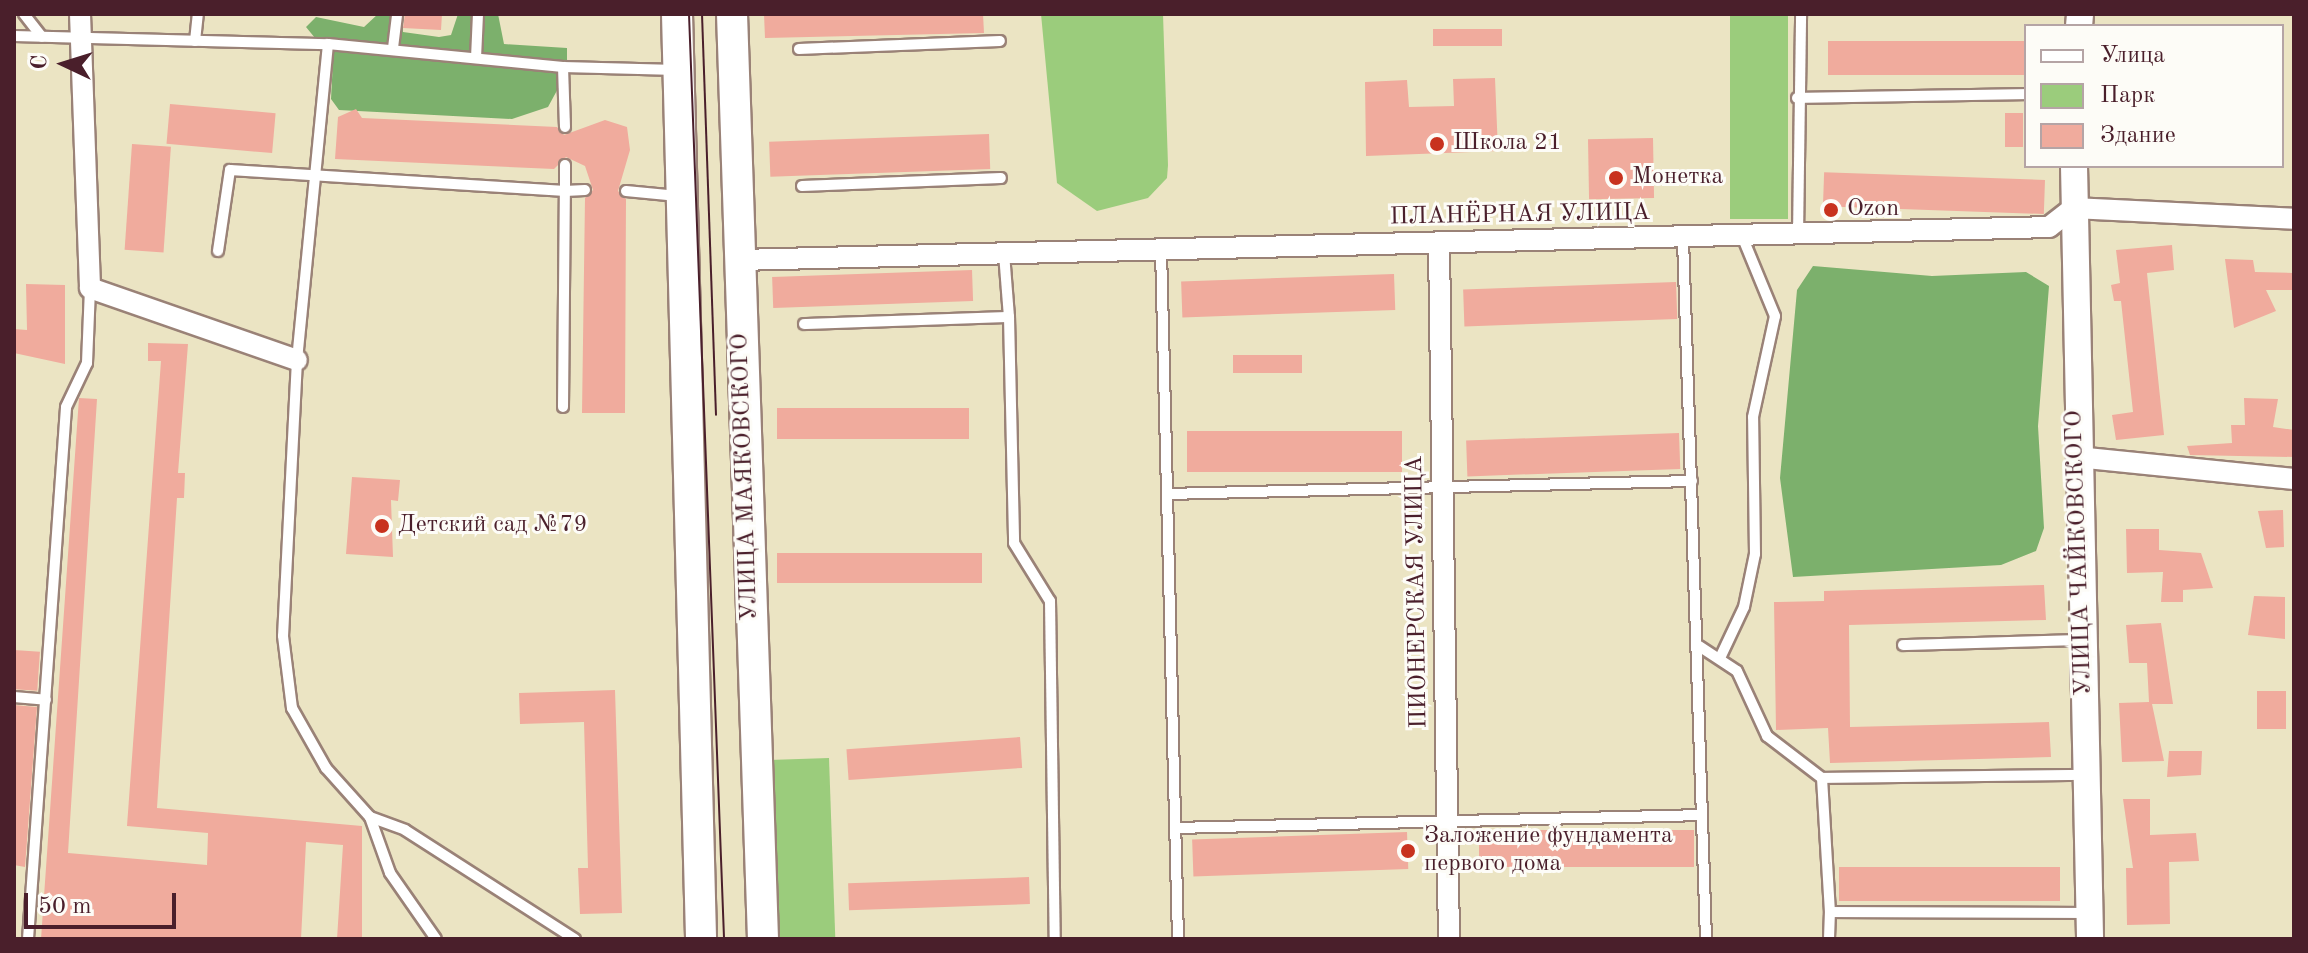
<!DOCTYPE html>
<html>
<head>
<meta charset="utf-8">
<style>
  body { margin:0 }
  #map { position:relative; width:2308px; height:953px; overflow:hidden; background:#ebe4c3; font-family:"Old Standard TT",serif }
  div>[style] { position:absolute }
  [style*='--x'] { left:calc(var(--x)*1px); top:calc(var(--y)*1px); width:calc(var(--w)*1px); rotate:calc(var(--a)*1deg) }
  .green>* { inset:0; background:#9bcc7c; transform-origin:0 0 }
  .forest>* { inset:0; background:#7cb06c }
  .building>* { inset:0; background:#f0ab9d; transform-origin:0 0 }
  .roads { filter:drop-shadow(2px 0 #9a8277) drop-shadow(-2px 0 #9a8277) drop-shadow(0 2px #9a8277) drop-shadow(0 -2px #9a8277) }
  .service>* { height:10px; margin:-5px; padding:0 5px; transform-origin:5px; border-radius:5px; background:#fff }
  .minor>* { height:20px; margin:-10px; padding:0 10px; transform-origin:10px; border-radius:10px; background:#fff }
  .secondary>* { height:26px; margin:-13px; padding:0 13px; transform-origin:13px; border-radius:13px; background:#fff }
  .primary>* { height:30px; margin:-15px; padding:0 15px; transform-origin:15px; border-radius:15px; background:#fff }
  .tram>* { height:2px; margin:-1px; padding:0 1px; transform-origin:1px; border-radius:1px; background:#4a1f2b }
  .dots>* { width:22px; height:22px; translate:-50% -50%; box-sizing:border-box; border:4px solid #fdfcf7; border-radius:50% }
  span { translate:-50% -50%; white-space:nowrap; text-align:center; line-height:1.15; -webkit-text-stroke:6px #fdfcf7; paint-order:stroke }
  .poi-label { font-size:24px; color:#4a1f2b }
  .left { translate:0 -50%; text-align:left }
  .street-label { font-size:24px; color:#4a1f2b }
  .frame { position:absolute; inset:0; border:16px solid #4a1f2b; pointer-events:none }
  .legend { position:absolute; left:2024px; top:24px; width:260px; height:144px; box-sizing:border-box; background:#fdfcf7; border:2px solid #b5a4a5; margin:0; padding:10px 14px; list-style:none; font-size:24px; color:#4a1f2b }
  .legend li { display:flex; align-items:center; gap:16px; height:40px }
  .legend b { width:40px; border:2px solid #b5a4a5 }
  .north { position:absolute; left:24px; top:24px; width:80px; height:80px; -webkit-text-stroke:6px #fdfcf7; paint-order:stroke; rotate:274deg; font-size:22px; font-weight:700; line-height:32px; text-align:center; color:#4a1f2b }
  .north::after { content:''; display:block; margin:auto; width:28px; height:36px; background:#4a1f2b; clip-path:polygon(50% 0,100% 100%,50% 72%,0 100%) }
  .scale { position:absolute; left:24px; top:893px; width:152px; height:36px; box-sizing:border-box; border:4px solid #4a1f2b; border-top:0; padding-left:10px; font-size:24px; line-height:28px; white-space:nowrap; color:#4a1f2b; -webkit-text-stroke:6px #fdfcf7; paint-order:stroke }
</style>
</head>
<body>
<div id="map">
  <div class="green">
    <i style="clip-path:polygon(1041px 14px,1163px 14px,1168px 165px,1167px 178px,1148px 198px,1097px 211px,1057px 183px)"></i>
    <i style="left:1730px;top:14px;width:58px;height:205px"></i>
    <i style="left:829px;top:758px;width:181px;height:60px;rotate:88deg"></i>
  </div>
  <div class="forest">
    <i style="clip-path:polygon(378px 14px,402px 14px,403px 32px,439px 37px,451px 35px,458px 14px,498px 14px,504px 44px,567px 48px,567px 72px,548px 107px,512px 119px,339px 110px,331px 99px,333px 60px,306px 27px,316px 17px,364px 27px)"></i>
    <i style="clip-path:polygon(1813px 266px,1932px 276px,2026px 272px,2049px 286px,2038px 426px,2044px 528px,2036px 551px,2001px 565px,1793px 577px,1780px 478px,1797px 290px)"></i>
  </div>
  <div class="building">
    <i style="clip-path:polygon(405px 14px,442px 14px,441px 30px,403px 28px)"></i>
    <i style="clip-path:polygon(764px 14px,983px 14px,984px 33px,765px 38px)"></i>
    <i style="left:1433px;top:29px;width:69px;height:17px"></i>
    <i style="left:2026px;top:41px;width:34px;height:198px;rotate:90deg"></i>
    <i style="clip-path:polygon(1495px 78px,1498px 151px,1366px 156px,1365px 82px,1407px 80px,1409px 107px,1454px 106px,1453px 79px)"></i>
    <i style="left:170px;top:104px;width:106px;height:40px;rotate:5deg"></i>
    <i style="clip-path:polygon(356px 109px,362px 118px,557px 127px,564px 135px,605px 120px,627px 127px,630px 150px,618px 191px,626px 199px,625px 413px,582px 413px,585px 198px,593px 190px,585px 166px,566px 157px,554px 169px,335px 159px,338px 117px)"></i>
    <i style="left:2005px;top:113px;width:18px;height:34px"></i>
    <i style="left:989px;top:134px;width:35px;height:220px;rotate:88deg"></i>
    <i style="left:1653px;top:138px;width:60px;height:65px;rotate:89deg"></i>
    <i style="left:132px;top:144px;width:39px;height:106px;rotate:4deg"></i>
    <i style="left:2045px;top:180px;width:34px;height:221px;rotate:92deg"></i>
    <i style="clip-path:polygon(2172px 245px,2174px 270px,2147px 273px,2164px 435px,2116px 440px,2112px 415px,2133px 412px,2121px 301px,2114px 301px,2111px 285px,2120px 283px,2116px 250px)"></i>
    <i style="clip-path:polygon(2225px 259px,2253px 260px,2255px 272px,2294px 273px,2294px 290px,2266px 290px,2276px 311px,2234px 328px)"></i>
    <i style="left:972px;top:270px;width:31px;height:200px;rotate:88deg"></i>
    <i style="left:1394px;top:274px;width:36px;height:213px;rotate:88deg"></i>
    <i style="left:1676px;top:282px;width:37px;height:213px;rotate:88deg"></i>
    <i style="clip-path:polygon(26px 284px,65px 285px,65px 364px,14px 353px,14px 329px,27px 330px)"></i>
    <i style="clip-path:polygon(148px 343px,188px 344px,178px 473px,185px 473px,184px 498px,177px 498px,157px 808px,362px 826px,362px 939px,337px 939px,343px 845px,306px 842px,301px 939px,41px 939px,79px 398px,97px 399px,68px 853px,207px 865px,208px 833px,127px 826px,161px 361px,148px 361px)"></i>
    <i style="left:1302px;top:355px;width:18px;height:69px;rotate:90deg"></i>
    <i style="clip-path:polygon(2244px 398px,2278px 399px,2273px 427px,2294px 430px,2294px 457px,2190px 455px,2187px 446px,2232px 443px,2231px 425px,2245px 425px)"></i>
    <i style="left:969px;top:408px;width:31px;height:192px;rotate:90deg"></i>
    <i style="left:1402px;top:431px;width:41px;height:215px;rotate:90deg"></i>
    <i style="left:1679px;top:433px;width:36px;height:213px;rotate:88deg"></i>
    <i style="clip-path:polygon(352px 477px,400px 480px,398px 501px,391px 500px,393px 557px,346px 554px)"></i>
    <i style="clip-path:polygon(2283px 510px,2284px 547px,2266px 548px,2258px 511px)"></i>
    <i style="clip-path:polygon(2126px 529px,2159px 529px,2159px 550px,2201px 553px,2213px 588px,2183px 590px,2183px 602px,2161px 602px,2163px 572px,2127px 573px)"></i>
    <i style="left:982px;top:553px;width:30px;height:205px;rotate:90deg"></i>
    <i style="clip-path:polygon(2044px 585px,2046px 620px,1849px 625px,1850px 727px,2049px 722px,2051px 757px,1830px 763px,1828px 728px,1776px 730px,1774px 602px,1824px 601px,1824px 591px)"></i>
    <i style="clip-path:polygon(2254px 596px,2285px 597px,2285px 639px,2248px 635px)"></i>
    <i style="clip-path:polygon(2161px 623px,2173px 704px,2152px 704px,2164px 761px,2122px 762px,2119px 703px,2149px 702px,2147px 663px,2129px 663px,2126px 625px)"></i>
    <i style="left:14px;top:650px;width:26px;height:39px;rotate:4deg"></i>
    <i style="clip-path:polygon(615px 690px,622px 913px,580px 914px,578px 868px,588px 868px,584px 722px,520px 724px,519px 693px)"></i>
    <i style="left:2257px;top:691px;width:29px;height:38px"></i>
    <i style="clip-path:polygon(14px 705px,37px 707px,25px 867px,14px 865px)"></i>
    <i style="left:1020px;top:737px;width:31px;height:174px;rotate:86deg"></i>
    <i style="clip-path:polygon(2169px 751px,2202px 751px,2201px 775px,2167px 777px)"></i>
    <i style="clip-path:polygon(2123px 799px,2150px 799px,2150px 835px,2196px 833px,2199px 861px,2169px 862px,2170px 924px,2127px 925px,2126px 868px,2133px 868px)"></i>
    <i style="left:1694px;top:830px;width:37px;height:215px;rotate:90deg"></i>
    <i style="left:1407px;top:832px;width:37px;height:215px;rotate:88deg"></i>
    <i style="left:2060px;top:867px;width:34px;height:221px;rotate:90deg"></i>
    <i style="left:1029px;top:877px;width:27px;height:181px;rotate:88deg"></i>
  </div>
  <div class="roads">
    <div class="service">
      <i style="--x:24;--y:14;--w:29;--a:52"></i>
      <i style="--x:14;--y:36;--w:314;--a:1.5"></i>
      <i style="--x:328;--y:44;--w:236;--a:5.6"></i>
      <i style="--x:563;--y:67;--w:114;--a:1.5"></i>
      <i style="--x:195;--y:41;--w:27;--a:-84"></i>
      <i style="--x:328;--y:44;--w:318;--a:95.6"></i>
      <i style="--x:297;--y:360;--w:276;--a:92.9"></i>
      <i style="--x:283;--y:636;--w:73;--a:82.9"></i>
      <i style="--x:292;--y:708;--w:69;--a:60.5"></i>
      <i style="--x:326;--y:768;--w:66;--a:48.1"></i>
      <i style="--x:370;--y:817;--w:37;--a:20"></i>
      <i style="--x:405;--y:830;--w:202;--a:32.7"></i>
      <i style="--x:393;--y:48;--w:34;--a:-83"></i>
      <i style="--x:799;--y:49;--w:201;--a:-2.3"></i>
      <i style="--x:476;--y:58;--w:44;--a:-87.4"></i>
      <i style="--x:563;--y:67;--w:60;--a:88.1"></i>
      <i style="--x:1797;--y:98;--w:229;--a:-1"></i>
      <i style="--x:802;--y:186;--w:199;--a:-2.3"></i>
      <i style="--x:626;--y:191;--w:52;--a:5.5"></i>
      <i style="--x:1798;--y:236;--w:222;--a:-89.2"></i>
      <i style="--x:1683;--y:239;--w:700;--a:88.12"></i>
      <i style="--x:1161;--y:249;--w:690;--a:88.59"></i>
      <i style="--x:218;--y:251;--w:82;--a:-81.6"></i>
      <i style="--x:230;--y:170;--w:336;--a:3.6"></i>
      <i style="--x:565;--y:191;--w:26;--a:-90"></i>
      <i style="--x:1009;--y:317;--w:226;--a:88.7"></i>
      <i style="--x:1014;--y:543;--w:68;--a:58.2"></i>
      <i style="--x:1050;--y:601;--w:338;--a:89.2"></i>
      <i style="--x:804;--y:324;--w:205;--a:-2"></i>
      <i style="--x:1009;--y:317;--w:64;--a:-94.5"></i>
      <i style="--x:563;--y:407;--w:216;--a:-89.5"></i>
      <i style="--x:565;--y:191;--w:20;--a:-3"></i>
      <i style="--x:1167;--y:494;--w:525;--a:-1.42"></i>
      <i style="--x:1903;--y:645;--w:179;--a:-1.6"></i>
      <i style="--x:1699;--y:646;--w:45;--a:33.3"></i>
      <i style="--x:1737;--y:671;--w:72;--a:65.2"></i>
      <i style="--x:1767;--y:736;--w:69;--a:37.4"></i>
      <i style="--x:1822;--y:778;--w:263;--a:-0.7"></i>
      <i style="--x:1720;--y:658;--w:56;--a:-64.8"></i>
      <i style="--x:1744;--y:607;--w:54;--a:-78.3"></i>
      <i style="--x:1755;--y:554;--w:137;--a:-90.8"></i>
      <i style="--x:1753;--y:417;--w:103;--a:-77.7"></i>
      <i style="--x:1775;--y:316;--w:87;--a:-112.4"></i>
      <i style="--x:14;--y:697;--w:32;--a:5"></i>
      <i style="--x:1822;--y:778;--w:134;--a:86.6"></i>
      <i style="--x:370;--y:817;--w:59;--a:70.3"></i>
      <i style="--x:390;--y:873;--w:80;--a:55.1"></i>
      <i style="--x:1175;--y:828;--w:527;--a:-1.41"></i>
      <i style="--x:28;--y:939;--w:533;--a:-85.91"></i>
      <i style="--x:66;--y:407;--w:49;--a:-64.5"></i>
      <i style="--x:87;--y:363;--w:75;--a:-87.7"></i>
      <i style="--x:1829;--y:939;--w:27;--a:-88"></i>
      <i style="--x:1830;--y:912;--w:257;--a:0.2"></i>
    </div>
    <div class="minor">
      <i style="--x:80;--y:14;--w:274;--a:87.9"></i>
      <i style="--x:90;--y:288;--w:219;--a:19.2"></i>
      <i style="--x:1439;--y:244;--w:695;--a:89.18"></i>
      <i style="--x:739;--y:260;--w:1310;--a:-1.44"></i>
      <i style="--x:2049;--y:227;--w:31;--a:-38"></i>
      <i style="--x:2073;--y:208;--w:221;--a:2.8"></i>
      <i style="--x:2077;--y:457;--w:218;--a:5.8"></i>
    </div>
    <div class="secondary">
      <i style="--x:2079;--y:26;--w:12;--a:-85"></i>
      <i style="--x:2074;--y:166;--w:773;--a:88.81"></i>
    </div>
    <div class="primary">
      <i style="--x:677;--y:14;--w:925;--a:88.51"></i>
      <i style="--x:732;--y:14;--w:926;--a:88.08"></i>
    </div>
  </div>
  <div class="tram">
    <i style="--x:689;--y:14;--w:926;--a:87.83"></i>
    <i style="--x:702;--y:14;--w:401;--a:88"></i>
  </div>
  <div class="dots">
    <i style="left:1437px;top:144px;background:#c8321e"></i>
    <i style="left:1616px;top:178px;background:#c8321e"></i>
    <i style="left:1831px;top:210px;background:#c8321e"></i>
    <i style="left:382px;top:526px;background:#c8321e"></i>
    <i style="left:1408px;top:851px;background:#c8321e"></i>
  </div>
  <div class="poi-label">
    <span class="left" style="left:1453px;top:144px">Школа 21</span>
    <span class="left" style="left:1632px;top:178px">Монетка</span>
    <span class="left" style="left:1847px;top:210px">Ozon</span>
    <span class="left" style="left:398px;top:526px">Детский сад №79</span>
    <span class="left" style="left:1424px;top:851px">Заложение фундамента<br>первого дома</span>
  </div>
  <div class="street-label">
    <span style="left:1520px;top:216px;rotate:-1deg">ПЛАНЁРНАЯ УЛИЦА</span>
    <span style="left:746px;top:477px;rotate:-92deg">УЛИЦА МАЯКОВСКОГО</span>
    <span style="left:2080px;top:553px;rotate:-92deg">УЛИЦА ЧАЙКОВСКОГО</span>
    <span style="left:1418px;top:592px;rotate:-91deg">ПИОНЕРСКАЯ УЛИЦА</span>
  </div>
  <div class="frame"></div>
  <ul class="legend">
  <li><b style="height:10px;background:#fff"></b>Улица</li>
  <li><b style="height:22px;background:#9bcc7c"></b>Парк</li>
  <li><b style="height:22px;background:#f0ab9d"></b>Здание</li>
  </ul>
  <div class="north">С</div>
  <div class="scale">50 m</div>
</div>
</body>
</html>
